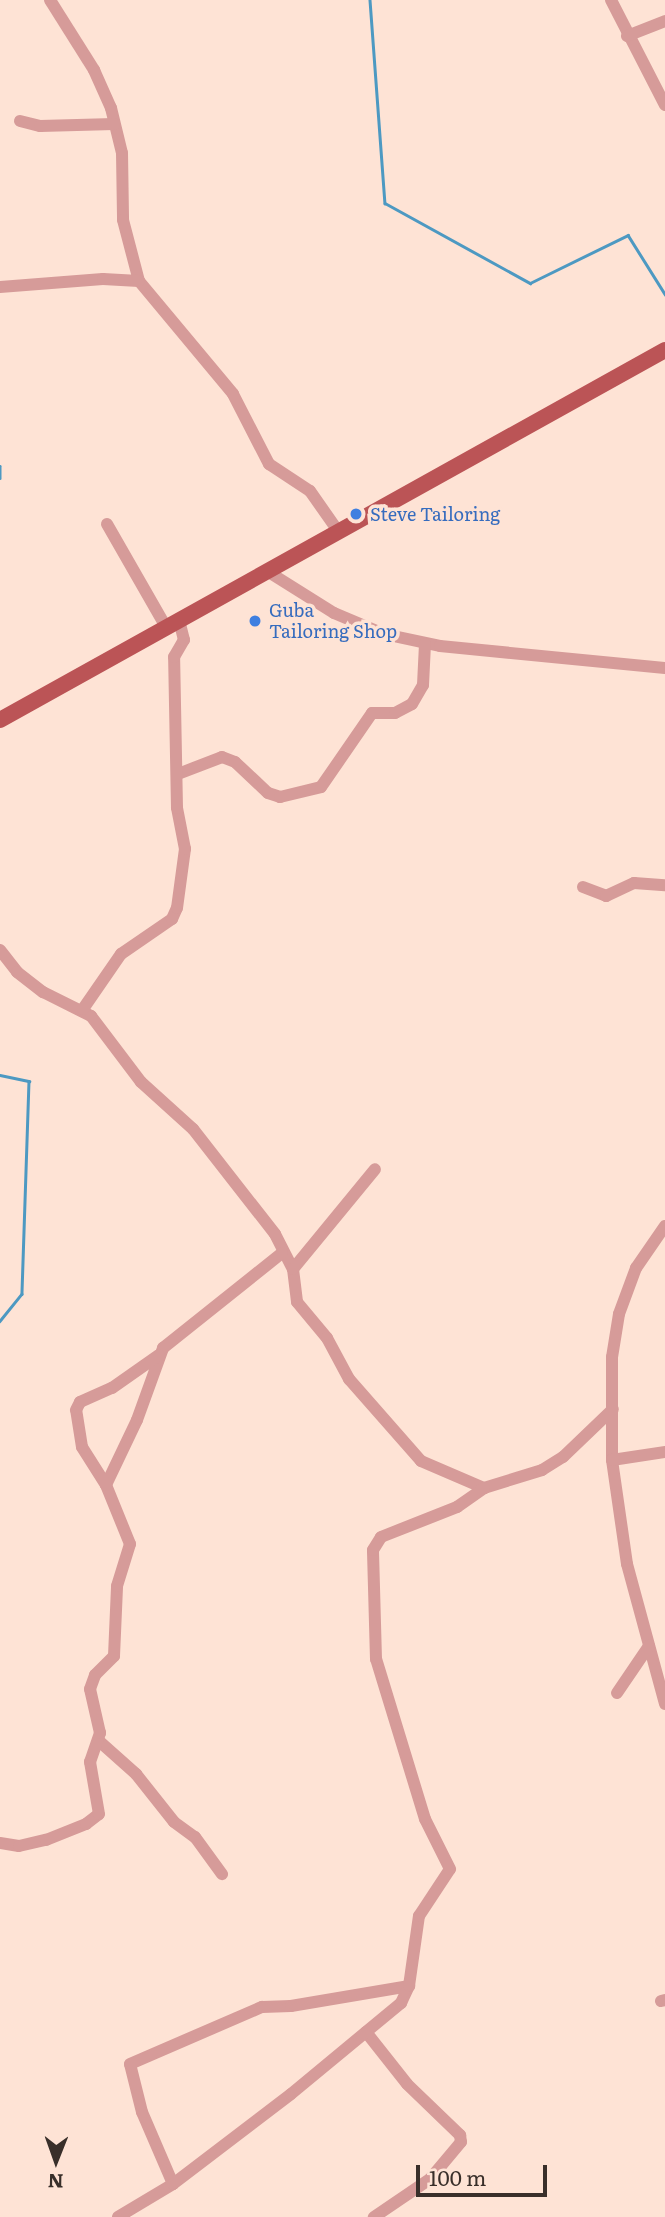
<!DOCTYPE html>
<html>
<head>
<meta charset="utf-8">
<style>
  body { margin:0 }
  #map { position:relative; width:665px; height:2217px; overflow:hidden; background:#fee3d5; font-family:Literata,serif }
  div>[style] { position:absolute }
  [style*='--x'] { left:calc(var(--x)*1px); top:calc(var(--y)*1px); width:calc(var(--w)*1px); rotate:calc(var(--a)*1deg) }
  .stream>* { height:2.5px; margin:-1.25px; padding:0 1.25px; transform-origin:1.25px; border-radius:1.25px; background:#4d99c2 }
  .minor>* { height:12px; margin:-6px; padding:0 6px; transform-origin:6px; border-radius:6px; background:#d69b99 }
  .major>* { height:16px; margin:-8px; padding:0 8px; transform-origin:8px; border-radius:8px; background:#bb5456 }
  .dots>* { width:19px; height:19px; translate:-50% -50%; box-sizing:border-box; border:4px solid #fee3d5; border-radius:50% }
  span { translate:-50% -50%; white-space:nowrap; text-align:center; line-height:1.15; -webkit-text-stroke:7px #fee3d5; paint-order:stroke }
  .shop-label { font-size:18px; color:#366cbe }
  .left { translate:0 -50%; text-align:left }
  .north { position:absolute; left:21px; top:2126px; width:70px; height:70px; -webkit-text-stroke:5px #fee3d5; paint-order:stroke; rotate:181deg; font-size:19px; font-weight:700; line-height:28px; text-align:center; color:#392f2a }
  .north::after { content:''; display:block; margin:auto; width:24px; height:32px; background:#392f2a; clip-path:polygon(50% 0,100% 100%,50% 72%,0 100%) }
  .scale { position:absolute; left:416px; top:2165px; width:131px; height:32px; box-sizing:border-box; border:4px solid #392f2a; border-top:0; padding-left:9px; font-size:21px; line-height:24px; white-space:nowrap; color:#392f2a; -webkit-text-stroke:5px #fee3d5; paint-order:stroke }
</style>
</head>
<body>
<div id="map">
  <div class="stream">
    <i style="--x:370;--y:0;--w:204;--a:85.8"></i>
    <i style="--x:385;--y:203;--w:166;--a:28.9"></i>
    <i style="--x:530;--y:283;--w:109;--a:-26.1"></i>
    <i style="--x:628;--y:235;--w:70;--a:57.9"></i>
    <i style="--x:0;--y:466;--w:12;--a:90"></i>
    <i style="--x:0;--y:1075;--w:30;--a:12"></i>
    <i style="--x:29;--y:1081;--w:213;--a:91.9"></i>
    <i style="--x:22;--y:1294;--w:35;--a:129"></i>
  </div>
  <div class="minor">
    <i style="--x:50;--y:0;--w:83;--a:57.8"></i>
    <i style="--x:94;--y:70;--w:42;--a:65.9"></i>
    <i style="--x:111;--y:108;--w:46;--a:76.3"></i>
    <i style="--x:122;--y:153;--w:67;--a:89.1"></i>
    <i style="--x:123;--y:220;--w:63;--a:75.3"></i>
    <i style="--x:139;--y:281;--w:147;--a:50.2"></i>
    <i style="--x:233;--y:394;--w:79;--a:62.8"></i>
    <i style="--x:269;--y:464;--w:49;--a:33.4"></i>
    <i style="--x:310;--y:491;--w:49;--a:55"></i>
    <i style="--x:611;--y:0;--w:118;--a:62.8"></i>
    <i style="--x:627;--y:36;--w:41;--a:-21.5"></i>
    <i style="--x:20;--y:121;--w:21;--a:14"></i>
    <i style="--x:40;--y:126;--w:74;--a:-1.5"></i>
    <i style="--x:0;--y:287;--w:103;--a:-4.4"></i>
    <i style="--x:103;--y:279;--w:36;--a:3"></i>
    <i style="--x:107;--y:524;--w:119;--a:60.2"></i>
    <i style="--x:267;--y:571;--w:79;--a:32.1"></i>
    <i style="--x:334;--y:613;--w:54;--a:22.8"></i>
    <i style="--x:384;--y:634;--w:57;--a:12.1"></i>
    <i style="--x:440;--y:646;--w:226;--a:5.6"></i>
    <i style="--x:178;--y:774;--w:47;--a:-21.1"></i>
    <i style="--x:222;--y:757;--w:14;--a:21"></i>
    <i style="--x:235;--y:762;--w:45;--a:43.2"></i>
    <i style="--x:268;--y:793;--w:13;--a:18"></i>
    <i style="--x:280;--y:797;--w:42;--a:-13.7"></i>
    <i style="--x:321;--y:787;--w:90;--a:-55.4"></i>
    <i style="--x:372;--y:713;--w:23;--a:0"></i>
    <i style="--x:395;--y:713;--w:19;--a:-28"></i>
    <i style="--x:412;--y:704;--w:22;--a:-60"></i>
    <i style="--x:423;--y:685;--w:41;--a:-87.2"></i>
    <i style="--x:583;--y:887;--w:25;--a:21"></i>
    <i style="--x:606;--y:896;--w:31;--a:-25"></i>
    <i style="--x:634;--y:883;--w:31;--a:4"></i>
    <i style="--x:0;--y:950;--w:28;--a:52"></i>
    <i style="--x:17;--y:972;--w:33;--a:38"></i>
    <i style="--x:43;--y:992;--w:54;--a:26.6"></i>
    <i style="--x:91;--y:1016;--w:83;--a:52.9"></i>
    <i style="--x:141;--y:1082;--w:70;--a:42.1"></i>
    <i style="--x:193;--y:1129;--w:133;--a:52"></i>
    <i style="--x:275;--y:1234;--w:39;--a:63"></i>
    <i style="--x:293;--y:1269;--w:33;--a:83"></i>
    <i style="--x:297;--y:1302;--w:47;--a:50.2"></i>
    <i style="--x:327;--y:1338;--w:47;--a:61.8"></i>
    <i style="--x:349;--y:1379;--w:109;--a:48.7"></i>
    <i style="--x:421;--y:1461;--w:69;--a:23.2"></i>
    <i style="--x:484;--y:1488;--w:61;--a:-17.2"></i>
    <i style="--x:542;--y:1470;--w:25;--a:-32"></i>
    <i style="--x:563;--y:1457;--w:69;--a:-43.8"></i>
    <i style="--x:83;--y:1009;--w:67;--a:-55.4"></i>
    <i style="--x:121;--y:954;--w:62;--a:-34.5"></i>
    <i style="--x:172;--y:919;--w:12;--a:-66"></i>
    <i style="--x:177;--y:908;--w:60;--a:-82.3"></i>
    <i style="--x:185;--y:849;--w:42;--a:-101"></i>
    <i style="--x:177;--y:808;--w:151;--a:-91.1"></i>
    <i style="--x:174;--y:657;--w:20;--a:-60"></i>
    <i style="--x:184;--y:640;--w:21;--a:-104"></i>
    <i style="--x:665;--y:1226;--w:51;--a:124.6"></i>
    <i style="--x:636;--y:1268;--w:49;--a:110.3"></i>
    <i style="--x:619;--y:1314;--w:44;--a:99.2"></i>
    <i style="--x:612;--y:1357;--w:103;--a:90"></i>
    <i style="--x:612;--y:1460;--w:105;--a:81.8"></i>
    <i style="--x:627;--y:1564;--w:145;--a:74.8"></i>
    <i style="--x:293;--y:1269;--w:129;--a:-50.6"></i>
    <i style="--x:612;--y:1460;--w:54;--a:-8.6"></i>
    <i style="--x:106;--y:1485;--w:72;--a:-64.5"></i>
    <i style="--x:137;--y:1420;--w:77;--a:-70.1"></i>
    <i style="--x:163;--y:1348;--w:152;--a:-38.6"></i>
    <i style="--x:617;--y:1693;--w:57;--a:-55.8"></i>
    <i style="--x:99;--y:1741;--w:50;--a:41.7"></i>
    <i style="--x:136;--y:1774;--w:61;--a:51.6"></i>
    <i style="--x:174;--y:1822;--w:26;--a:36"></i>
    <i style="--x:195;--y:1837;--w:46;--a:53.9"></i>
    <i style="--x:0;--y:1843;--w:19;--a:9"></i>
    <i style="--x:19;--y:1846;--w:28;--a:-13"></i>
    <i style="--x:46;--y:1840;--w:43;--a:-21.8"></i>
    <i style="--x:86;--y:1824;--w:16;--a:-38"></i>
    <i style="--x:99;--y:1814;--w:53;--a:-99.8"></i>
    <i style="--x:90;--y:1762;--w:31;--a:-71"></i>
    <i style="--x:100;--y:1733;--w:45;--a:-102.8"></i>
    <i style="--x:90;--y:1689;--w:15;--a:-70"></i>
    <i style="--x:95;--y:1675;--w:27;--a:-45"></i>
    <i style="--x:114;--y:1656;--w:70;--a:-87.5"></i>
    <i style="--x:117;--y:1586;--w:44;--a:-72.8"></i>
    <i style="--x:130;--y:1544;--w:64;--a:-112.1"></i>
    <i style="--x:106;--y:1485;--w:45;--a:-122.3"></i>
    <i style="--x:82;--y:1447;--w:37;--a:-99"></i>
    <i style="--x:76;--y:1410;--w:9;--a:-63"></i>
    <i style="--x:80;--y:1402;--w:35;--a:-24"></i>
    <i style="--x:112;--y:1388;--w:57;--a:-35.1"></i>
    <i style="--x:661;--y:2001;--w:4;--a:-14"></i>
    <i style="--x:366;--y:2032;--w:66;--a:51.7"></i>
    <i style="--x:407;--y:2084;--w:74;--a:43.9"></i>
    <i style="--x:460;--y:2135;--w:7;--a:82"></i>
    <i style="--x:461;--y:2142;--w:48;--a:130"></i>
    <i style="--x:430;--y:2179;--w:68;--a:145.8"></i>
    <i style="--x:173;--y:2184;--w:78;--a:-113.3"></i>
    <i style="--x:142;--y:2112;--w:49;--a:-104"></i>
    <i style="--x:130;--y:2064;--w:144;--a:-23.4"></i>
    <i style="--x:262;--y:2007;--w:29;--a:-2"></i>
    <i style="--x:291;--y:2006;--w:120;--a:-9.6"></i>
    <i style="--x:118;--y:2217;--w:64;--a:-31"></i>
    <i style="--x:173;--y:2184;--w:148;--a:-37.3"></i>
    <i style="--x:291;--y:2094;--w:143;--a:-39.6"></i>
    <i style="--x:401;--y:2003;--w:19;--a:-65"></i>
    <i style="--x:409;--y:1986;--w:71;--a:-81.9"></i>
    <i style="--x:419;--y:1916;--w:56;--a:-56.6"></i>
    <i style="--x:450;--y:1869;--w:56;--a:-116.6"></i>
    <i style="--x:425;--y:1819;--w:167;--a:-107"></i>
    <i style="--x:376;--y:1659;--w:109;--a:-91.6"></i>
    <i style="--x:373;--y:1550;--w:15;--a:-58"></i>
    <i style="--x:381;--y:1537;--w:82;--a:-21.5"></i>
    <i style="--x:457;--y:1507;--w:33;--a:-35"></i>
  </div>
  <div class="major">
    <i style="--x:0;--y:720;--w:761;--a:-29.09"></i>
  </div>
  <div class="dots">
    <i style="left:356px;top:514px;background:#3f7fe0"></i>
    <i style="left:255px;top:621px;background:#3f7fe0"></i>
  </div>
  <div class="shop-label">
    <span class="left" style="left:370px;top:514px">Steve Tailoring</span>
    <span class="left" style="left:269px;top:621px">Guba<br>Tailoring Shop</span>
  </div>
  <div class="north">N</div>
  <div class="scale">100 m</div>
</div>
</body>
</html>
